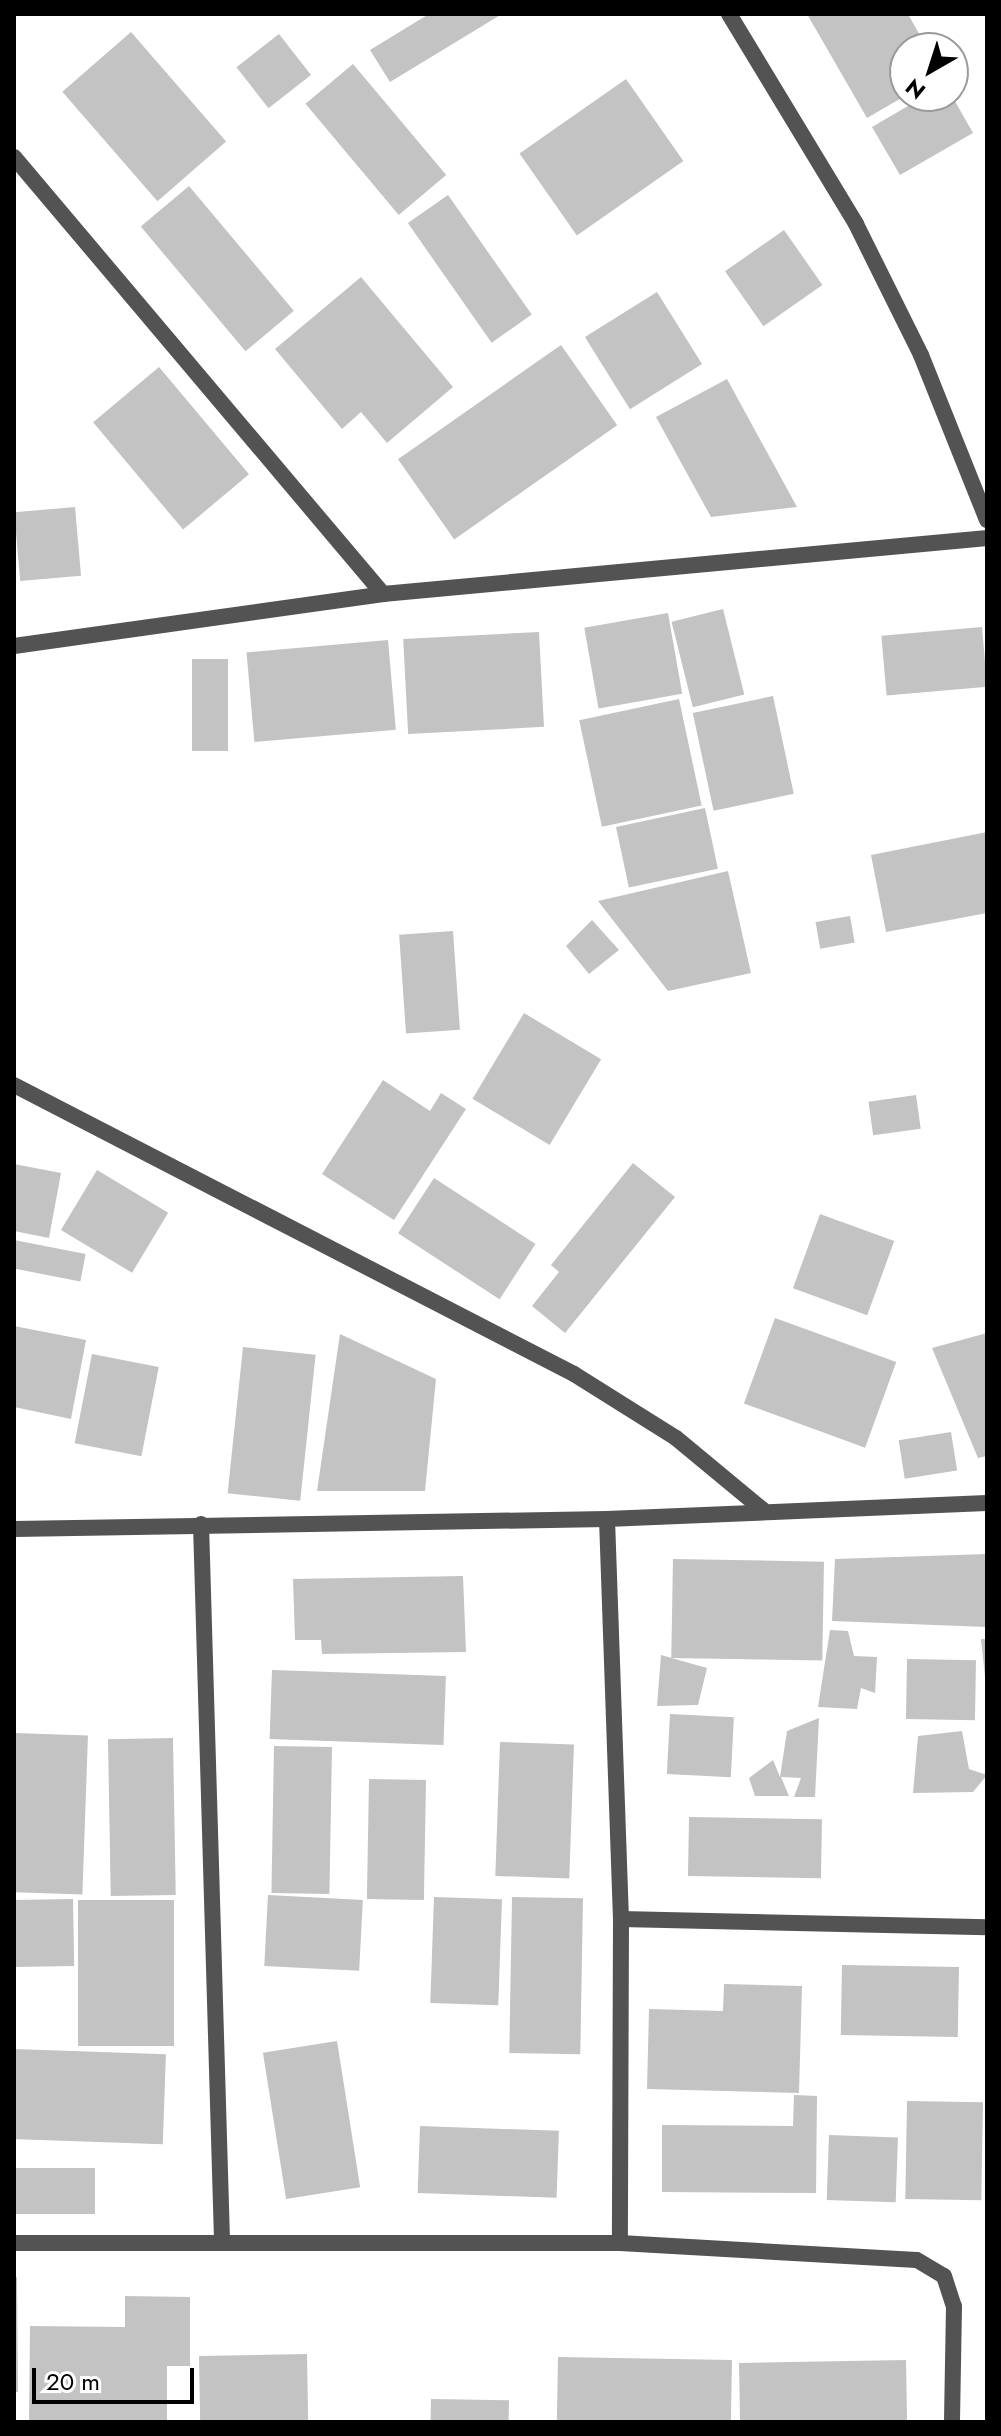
<!DOCTYPE html>
<html>
<head>
<meta charset="utf-8">
<style>
  body { margin:0 }
  #map { position:relative; width:1001px; height:2436px; overflow:hidden; background:#fff; font-family:Jost,sans-serif }
  div>[style] { position:absolute }
  [style*='--x'] { left:calc(var(--x)*1px); top:calc(var(--y)*1px); width:calc(var(--w)*1px); rotate:calc(var(--a)*1deg) }
  .building>* { inset:0; background:#c3c3c3; transform-origin:0 0 }
  .minor>* { height:16px; margin:-8px; padding:0 8px; transform-origin:8px; border-radius:8px; background:#535353 }
  span { translate:-50% -50%; white-space:nowrap; text-align:center; line-height:1.15; -webkit-text-stroke:8px #fff; paint-order:stroke }
  .frame { position:absolute; inset:0; border:16px solid #000; pointer-events:none }
  .north { position:absolute; left:889px; top:32px; width:80px; height:80px; box-sizing:border-box; background:#fff; border:2px solid #999; border-radius:50%; rotate:219deg; font-size:22px; font-weight:700; line-height:32px; text-align:center; color:#000 }
  .north::after { content:''; display:block; margin:auto; width:28px; height:36px; background:#000; clip-path:polygon(50% 0,100% 100%,50% 72%,0 100%) }
  .scale { position:absolute; left:32px; top:2368px; width:162px; height:36px; box-sizing:border-box; border:4px solid #000; border-top:0; padding-left:10px; font-size:24px; line-height:28px; white-space:nowrap; color:#000; -webkit-text-stroke:6px #fff; paint-order:stroke }
</style>
</head>
<body>
<div id="map">
  <div class="building">
    <i style="clip-path:polygon(429px 14px,502px 14px,390px 82px,370px 50px)"></i>
    <i style="clip-path:polygon(807px 14px,908px 14px,927px 48px,905px 48px,905px 96px,867px 118px)"></i>
    <i style="left:131px;top:32px;width:145px;height:91px;rotate:49deg"></i>
    <i style="left:279px;top:34px;width:52px;height:54px;rotate:52deg"></i>
    <i style="left:353px;top:64px;width:145px;height:62px;rotate:50deg"></i>
    <i style="left:626px;top:79px;width:100px;height:130px;rotate:55deg"></i>
    <i style="clip-path:polygon(925px 96px,952px 96px,973px 133px,900px 175px,872px 127px)"></i>
    <i style="left:189px;top:186px;width:163px;height:63px;rotate:50deg"></i>
    <i style="left:448px;top:195px;width:146px;height:49px;rotate:55deg"></i>
    <i style="left:784px;top:230px;width:67px;height:72px;rotate:55deg"></i>
    <i style="clip-path:polygon(361px 277px,453px 387px,387px 443px,361px 412px,342px 429px,275px 349px)"></i>
    <i style="left:657px;top:292px;width:85px;height:85px;rotate:58deg"></i>
    <i style="left:561px;top:345px;width:98px;height:199px;rotate:55deg"></i>
    <i style="left:159px;top:367px;width:140px;height:86px;rotate:50deg"></i>
    <i style="clip-path:polygon(727px 379px,797px 507px,711px 517px,656px 417px)"></i>
    <i style="left:75px;top:507px;width:69px;height:61px;rotate:85deg"></i>
    <i style="left:723px;top:609px;width:88px;height:53px;rotate:76deg"></i>
    <i style="left:668px;top:613px;width:82px;height:85px;rotate:80deg"></i>
    <i style="left:982px;top:627px;width:60px;height:101px;rotate:85deg"></i>
    <i style="left:539px;top:632px;width:95px;height:136px;rotate:87deg"></i>
    <i style="left:388px;top:640px;width:90px;height:142px;rotate:85deg"></i>
    <i style="left:192px;top:659px;width:36px;height:92px"></i>
    <i style="left:773px;top:696px;width:100px;height:82px;rotate:78deg"></i>
    <i style="left:679px;top:699px;width:109px;height:102px;rotate:78deg"></i>
    <i style="left:705px;top:808px;width:62px;height:91px;rotate:78deg"></i>
    <i style="clip-path:polygon(987px 832px,987px 913px,886px 932px,871px 855px)"></i>
    <i style="clip-path:polygon(728px 871px,751px 973px,668px 991px,598px 901px)"></i>
    <i style="left:850px;top:916px;width:27px;height:35px;rotate:80deg"></i>
    <i style="clip-path:polygon(592px 920px,619px 950px,589px 974px,566px 946px)"></i>
    <i style="left:453px;top:931px;width:99px;height:54px;rotate:86deg"></i>
    <i style="left:524px;top:1013px;width:90px;height:100px;rotate:31deg"></i>
    <i style="clip-path:polygon(383px 1080px,430px 1111px,441px 1093px,466px 1109px,394px 1220px,322px 1174px)"></i>
    <i style="left:916px;top:1095px;width:34px;height:48px;rotate:82deg"></i>
    <i style="clip-path:polygon(633px 1163px,675px 1197px,565px 1333px,532px 1306px,559px 1272px,551px 1265px)"></i>
    <i style="clip-path:polygon(14px 1164px,61px 1173px,49px 1238px,14px 1231px)"></i>
    <i style="left:97px;top:1170px;width:83px;height:70px;rotate:31deg"></i>
    <i style="left:434px;top:1178px;width:121px;height:66px;rotate:33deg"></i>
    <i style="left:820px;top:1214px;width:79px;height:79px;rotate:20deg"></i>
    <i style="left:14px;top:1240px;width:73px;height:28px;rotate:11deg"></i>
    <i style="left:775px;top:1318px;width:129px;height:91px;rotate:20deg"></i>
    <i style="clip-path:polygon(14px 1326px,86px 1340px,71px 1419px,14px 1407px)"></i>
    <i style="clip-path:polygon(987px 1333px,987px 1456px,978px 1458px,932px 1348px)"></i>
    <i style="clip-path:polygon(340px 1334px,436px 1379px,425px 1491px,317px 1491px)"></i>
    <i style="left:243px;top:1347px;width:73px;height:147px;rotate:6deg"></i>
    <i style="left:92px;top:1354px;width:68px;height:91px;rotate:11deg"></i>
    <i style="left:951px;top:1432px;width:39px;height:53px;rotate:81deg"></i>
    <i style="clip-path:polygon(987px 1554px,987px 1627px,832px 1621px,835px 1559px)"></i>
    <i style="left:673px;top:1559px;width:151px;height:99px;rotate:1deg"></i>
    <i style="clip-path:polygon(463px 1576px,466px 1652px,322px 1654px,321px 1640px,295px 1640px,293px 1579px)"></i>
    <i style="clip-path:polygon(830px 1630px,848px 1631px,854px 1656px,877px 1657px,875px 1693px,861px 1688px,857px 1709px,818px 1707px)"></i>
    <i style="clip-path:polygon(981px 1639px,987px 1639px,987px 1677px,985px 1677px)"></i>
    <i style="clip-path:polygon(661px 1655px,707px 1668px,698px 1705px,657px 1706px)"></i>
    <i style="left:907px;top:1659px;width:69px;height:60px;rotate:1deg"></i>
    <i style="left:272px;top:1670px;width:174px;height:69px;rotate:2deg"></i>
    <i style="left:670px;top:1714px;width:64px;height:60px;rotate:3deg"></i>
    <i style="clip-path:polygon(819px 1718px,815px 1797px,794px 1797px,801px 1778px,781px 1777px,789px 1796px,755px 1796px,749px 1778px,773px 1760px,780px 1777px,787px 1731px)"></i>
    <i style="clip-path:polygon(962px 1731px,969px 1769px,987px 1775px,973px 1792px,913px 1793px,918px 1736px)"></i>
    <i style="left:14px;top:1733px;width:74px;height:159px;rotate:2deg"></i>
    <i style="left:173px;top:1738px;width:157px;height:65px;rotate:89deg"></i>
    <i style="left:500px;top:1742px;width:74px;height:134px;rotate:2deg"></i>
    <i style="left:274px;top:1746px;width:58px;height:147px;rotate:1deg"></i>
    <i style="left:369px;top:1779px;width:57px;height:120px;rotate:1deg"></i>
    <i style="left:689px;top:1817px;width:133px;height:59px;rotate:1deg"></i>
    <i style="left:268px;top:1895px;width:95px;height:71px;rotate:3deg"></i>
    <i style="left:434px;top:1897px;width:68px;height:106px;rotate:2deg"></i>
    <i style="left:512px;top:1897px;width:71px;height:156px;rotate:1deg"></i>
    <i style="left:73px;top:1899px;width:67px;height:59px;rotate:89deg"></i>
    <i style="left:78px;top:1900px;width:96px;height:146px"></i>
    <i style="left:842px;top:1965px;width:117px;height:70px;rotate:1deg"></i>
    <i style="clip-path:polygon(724px 1984px,802px 1986px,799px 2093px,647px 2089px,649px 2009px,723px 2011px)"></i>
    <i style="left:337px;top:2041px;width:148px;height:75px;rotate:81deg"></i>
    <i style="left:14px;top:2049px;width:152px;height:90px;rotate:2deg"></i>
    <i style="clip-path:polygon(794px 2095px,817px 2096px,816px 2193px,662px 2192px,662px 2125px,793px 2126px)"></i>
    <i style="left:907px;top:2101px;width:76px;height:98px;rotate:1deg"></i>
    <i style="left:420px;top:2126px;width:139px;height:67px;rotate:2deg"></i>
    <i style="left:829px;top:2135px;width:69px;height:65px;rotate:2deg"></i>
    <i style="left:14px;top:2168px;width:81px;height:46px"></i>
    <i style="clip-path:polygon(17px 2277px,18px 2392px,14px 2392px,14px 2278px)"></i>
    <i style="clip-path:polygon(125px 2296px,190px 2297px,190px 2366px,167px 2366px,167px 2422px,29px 2422px,30px 2326px,125px 2327px)"></i>
    <i style="left:307px;top:2354px;width:68px;height:108px;rotate:89deg"></i>
    <i style="left:558px;top:2357px;width:174px;height:65px;rotate:1deg"></i>
    <i style="left:906px;top:2360px;width:62px;height:167px;rotate:89deg"></i>
    <i style="left:431px;top:2399px;width:78px;height:23px;rotate:1deg"></i>
  </div>
  <div class="minor">
    <i style="--x:729;--y:14;--w:245;--a:58.8"></i>
    <i style="--x:856;--y:224;--w:146;--a:63.6"></i>
    <i style="--x:921;--y:355;--w:178;--a:68.2"></i>
    <i style="--x:14;--y:157;--w:572;--a:49.82"></i>
    <i style="--x:14;--y:646;--w:373;--a:-8"></i>
    <i style="--x:383;--y:594;--w:607;--a:-5.3"></i>
    <i style="--x:14;--y:1085;--w:630;--a:27.3"></i>
    <i style="--x:574;--y:1374;--w:120;--a:32.1"></i>
    <i style="--x:676;--y:1438;--w:113;--a:39.6"></i>
    <i style="--x:607;--y:1519;--w:400;--a:88"></i>
    <i style="--x:621;--y:1919;--w:324;--a:90.2"></i>
    <i style="--x:201;--y:1524;--w:716;--a:88.32"></i>
    <i style="--x:14;--y:1529;--w:593;--a:-0.97"></i>
    <i style="--x:607;--y:1519;--w:380;--a:-2.4"></i>
    <i style="--x:621;--y:1919;--w:366;--a:1.3"></i>
    <i style="--x:14;--y:2243;--w:606;--a:0"></i>
    <i style="--x:620;--y:2243;--w:297;--a:3.3"></i>
    <i style="--x:917;--y:2260;--w:31;--a:31"></i>
    <i style="--x:944;--y:2276;--w:32;--a:72"></i>
    <i style="--x:954;--y:2306;--w:116;--a:91"></i>
  </div>
  <div class="frame"></div>
  <div class="north">N</div>
  <div class="scale">20 m</div>
</div>
</body>
</html>
